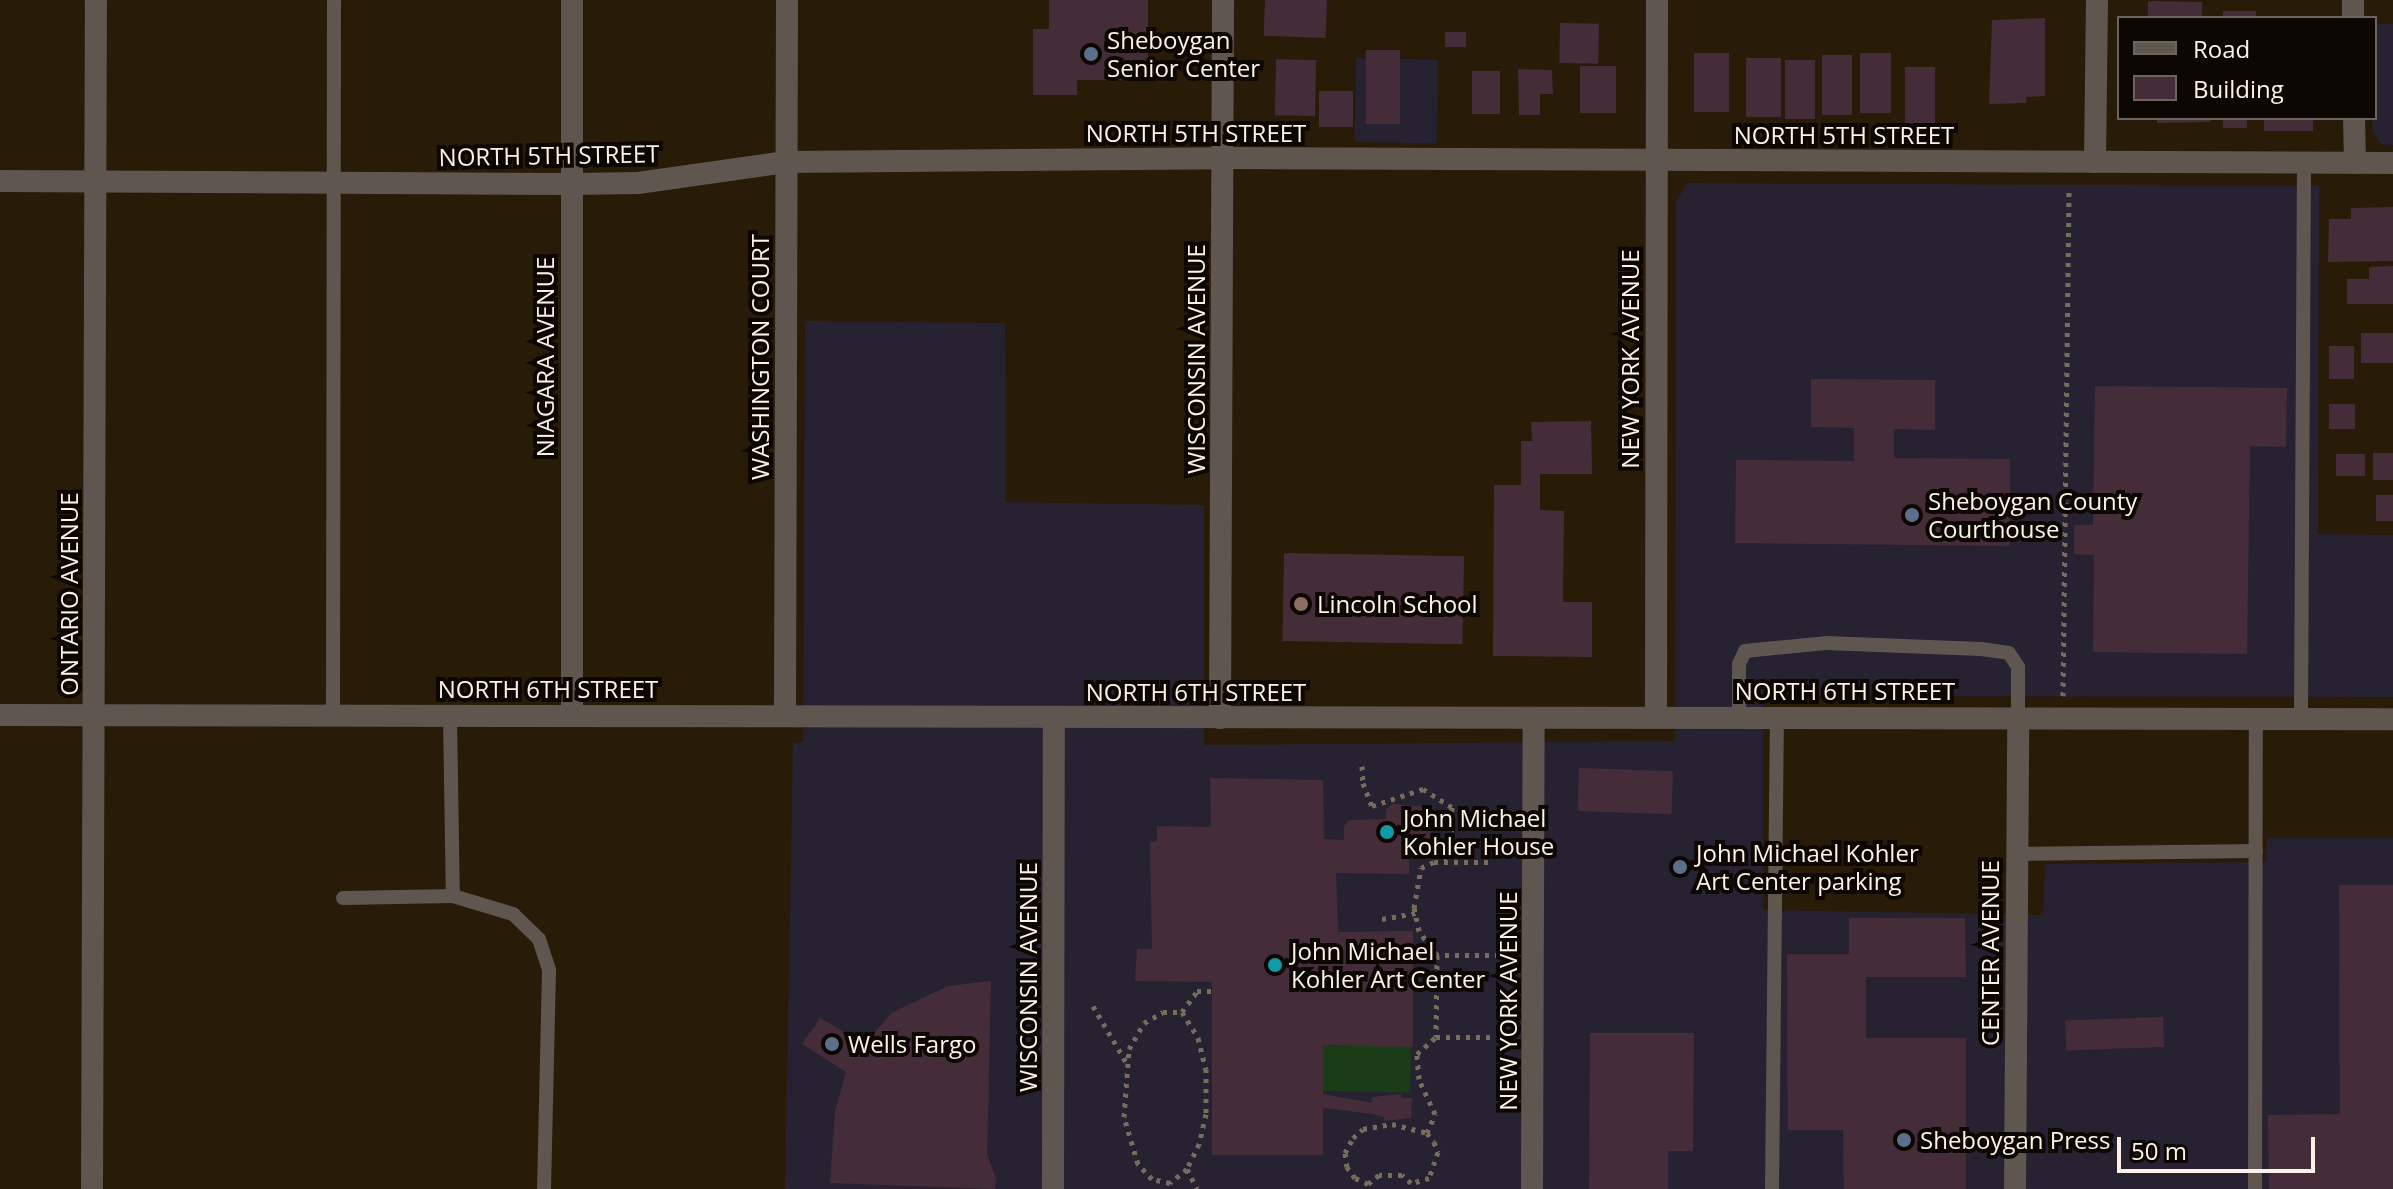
<!DOCTYPE html>
<html>
<head>
<meta charset="utf-8">
<style>
  body { margin:0 }
  #map { position:relative; width:2393px; height:1189px; overflow:hidden; background:#281b07; font-family:"Open Sans",sans-serif }
  div>[style] { position:absolute }
  [style*='--x'] { left:calc(var(--x)*1px); top:calc(var(--y)*1px); width:calc(var(--w)*1px); rotate:calc(var(--a)*1deg) }
  .commercial>* { inset:0; background:#272232; transform-origin:0 0 }
  .green>* { inset:0; background:#1a3c17; transform-origin:0 0 }
  .building>* { inset:0; background:#442d38; transform-origin:0 0 }
  .path>* { height:5px; margin-top:-2.5px; transform-origin:0; background:repeating-linear-gradient(90deg,#786d5b 0 4px,transparent 0 10px) }
  .service>* { height:14px; margin:-7px; padding:0 7px; transform-origin:7px; border-radius:7px; background:#605650 }
  .minor>* { height:22px; margin:-11px; padding:0 11px; transform-origin:11px; border-radius:11px; background:#605650 }
  .dots>* { width:22px; height:22px; translate:-50% -50%; box-sizing:border-box; border:4px solid #0c0702; border-radius:50% }
  span { translate:-50% -50%; white-space:nowrap; text-align:center; line-height:1.15; -webkit-text-stroke:8px #0c0702; paint-order:stroke }
  .poi-label { font-size:24px; color:#fcf3e6 }
  .left { translate:0 -50%; text-align:left }
  .street-label { font-size:24px; color:#fcf3e6 }
  .legend { position:absolute; left:2117px; top:16px; width:260px; height:104px; box-sizing:border-box; background:#0c0702; border:2px solid #6c655d; margin:0; padding:10px 14px; list-style:none; font-size:24px; color:#fcf3e6 }
  .legend li { display:flex; align-items:center; gap:16px; height:40px }
  .legend b { width:40px; border:2px solid #6c655d }
  .scale { position:absolute; left:2117px; top:1137px; width:198px; height:36px; box-sizing:border-box; border:4px solid #fcf3e6; border-top:0; padding-left:10px; font-size:24px; line-height:28px; white-space:nowrap; color:#fcf3e6; -webkit-text-stroke:6px #0c0702; paint-order:stroke }
</style>
</head>
<body>
<div id="map">
  <div class="commercial">
    <i style="clip-path:polygon(2377px 24px,2393px 24px,2393px 145px,2381px 144px,2372px 130px)"></i>
    <i style="left:1356px;top:58px;width:82px;height:84px;rotate:1deg"></i>
    <i style="clip-path:polygon(1687px 183px,2319px 186px,2318px 534px,2393px 535px,2393px 697px,1763px 696px,1763px 910px,2043px 915px,2045px 864px,2266px 862px,2267px 838px,2393px 838px,2393px 1189px,785px 1189px,793px 743px,803px 742px,805px 321px,1005px 323px,1006px 502px,1204px 505px,1204px 745px,1675px 741px,1676px 202px)"></i>
  </div>
  <div class="green">
    <i style="left:1323px;top:1045px;width:88px;height:46px;rotate:1deg"></i>
  </div>
  <div class="building">
    <i style="clip-path:polygon(1049px 0,1148px 0,1148px 80px,1077px 80px,1077px 95px,1033px 95px,1033px 29px,1049px 29px)"></i>
    <i style="left:1327px;top:0;width:38px;height:62px;rotate:92deg"></i>
    <i style="left:2148px;top:1px;width:54px;height:17px;rotate:1deg"></i>
    <i style="left:2223px;top:11px;width:33px;height:7px"></i>
    <i style="clip-path:polygon(2045px 18px,2045px 96px,2026px 97px,2026px 103px,1989px 104px,1992px 20px)"></i>
    <i style="left:1560px;top:23px;width:39px;height:40px;rotate:1deg"></i>
    <i style="left:1445px;top:32px;width:21px;height:15px"></i>
    <i style="left:1366px;top:50px;width:34px;height:74px"></i>
    <i style="left:1694px;top:53px;width:35px;height:59px"></i>
    <i style="left:1860px;top:53px;width:31px;height:60px"></i>
    <i style="left:1822px;top:55px;width:30px;height:60px"></i>
    <i style="left:1746px;top:58px;width:35px;height:59px"></i>
    <i style="left:1316px;top:60px;width:56px;height:40px;rotate:91deg"></i>
    <i style="left:1785px;top:60px;width:30px;height:59px"></i>
    <i style="left:1580px;top:66px;width:36px;height:47px"></i>
    <i style="left:1905px;top:67px;width:30px;height:59px"></i>
    <i style="clip-path:polygon(1518px 69px,1552px 70px,1553px 94px,1540px 94px,1540px 115px,1519px 115px)"></i>
    <i style="left:1472px;top:71px;width:28px;height:43px"></i>
    <i style="left:1319px;top:91px;width:34px;height:36px"></i>
    <i style="clip-path:polygon(2157px 118px,2210px 118px,2210px 122px,2157px 123px)"></i>
    <i style="left:2223px;top:118px;width:24px;height:10px"></i>
    <i style="left:2264px;top:118px;width:49px;height:13px"></i>
    <i style="clip-path:polygon(2393px 207px,2393px 261px,2328px 262px,2329px 219px,2351px 219px,2351px 208px)"></i>
    <i style="clip-path:polygon(2393px 266px,2393px 304px,2347px 304px,2347px 279px,2369px 279px,2369px 267px)"></i>
    <i style="left:2361px;top:333px;width:32px;height:30px"></i>
    <i style="left:2329px;top:346px;width:25px;height:33px"></i>
    <i style="clip-path:polygon(1811px 379px,1935px 380px,1935px 430px,1894px 429px,1894px 458px,2010px 459px,2010px 546px,1735px 543px,1736px 460px,1854px 461px,1854px 428px,1811px 427px)"></i>
    <i style="clip-path:polygon(2095px 386px,2287px 388px,2286px 447px,2250px 446px,2247px 654px,2093px 652px,2094px 555px,2074px 554px,2074px 525px,2093px 525px)"></i>
    <i style="left:2329px;top:404px;width:26px;height:25px"></i>
    <i style="clip-path:polygon(1591px 421px,1592px 474px,1540px 474px,1540px 510px,1564px 511px,1563px 602px,1592px 602px,1592px 657px,1493px 656px,1494px 485px,1521px 485px,1521px 441px,1532px 441px,1531px 422px)"></i>
    <i style="left:2393px;top:453px;width:27px;height:20px;rotate:90deg"></i>
    <i style="left:2336px;top:454px;width:29px;height:22px"></i>
    <i style="left:2376px;top:495px;width:17px;height:26px"></i>
    <i style="left:1284px;top:553px;width:180px;height:88px;rotate:1deg"></i>
    <i style="left:1579px;top:768px;width:94px;height:43px;rotate:2deg"></i>
    <i style="clip-path:polygon(1210px 778px,1323px 780px,1324px 839px,1344px 840px,1344px 826px,1349px 820px,1386px 819px,1386px 810px,1392px 804px,1431px 807px,1431px 853px,1409px 852px,1409px 874px,1336px 873px,1338px 932px,1413px 931px,1413px 1047px,1323px 1045px,1323px 1094px,1372px 1103px,1372px 1097px,1401px 1094px,1401px 1098px,1412px 1098px,1411px 1118px,1384px 1121px,1384px 1117px,1373px 1114px,1323px 1108px,1323px 1155px,1212px 1155px,1212px 982px,1135px 981px,1137px 949px,1152px 949px,1150px 842px,1157px 841px,1157px 826px,1211px 827px)"></i>
    <i style="clip-path:polygon(2339px 885px,2393px 885px,2393px 1189px,2269px 1189px,2268px 1115px,2340px 1114px)"></i>
    <i style="clip-path:polygon(1849px 918px,1965px 918px,1966px 977px,1866px 977px,1866px 1038px,1966px 1038px,1966px 1189px,1844px 1189px,1843px 1130px,1788px 1130px,1787px 954px,1849px 954px)"></i>
    <i style="clip-path:polygon(991px 981px,987px 1155px,996px 1178px,995px 1189px,830px 1183px,835px 1112px,846px 1072px,802px 1044px,820px 1018px,865px 1044px,891px 1013px,948px 986px)"></i>
    <i style="left:2163px;top:1017px;width:30px;height:98px;rotate:88deg"></i>
    <i style="clip-path:polygon(1590px 1033px,1694px 1033px,1693px 1151px,1668px 1151px,1668px 1189px,1589px 1189px)"></i>
  </div>
  <div class="path">
    <i style="--x:2063;--y:696;--w:504;--a:-89.32"></i>
    <i style="--x:1362;--y:766;--w:17;--a:87"></i>
    <i style="--x:1363;--y:783;--w:25;--a:69"></i>
    <i style="--x:1372;--y:806;--w:54;--a:-18.4"></i>
    <i style="--x:1423;--y:789;--w:34;--a:32"></i>
    <i style="--x:1452;--y:807;--w:29;--a:92"></i>
    <i style="--x:1451;--y:836;--w:27;--a:107"></i>
    <i style="--x:1382;--y:919;--w:34;--a:-10"></i>
    <i style="--x:1437;--y:955;--w:30;--a:-127"></i>
    <i style="--x:1419;--y:931;--w:24;--a:-102"></i>
    <i style="--x:1414;--y:908;--w:41;--a:-80.1"></i>
    <i style="--x:1421;--y:868;--w:14;--a:-25"></i>
    <i style="--x:1434;--y:862;--w:55;--a:0"></i>
    <i style="--x:1509;--y:955;--w:72;--a:180"></i>
    <i style="--x:1437;--y:955;--w:82;--a:90.7"></i>
    <i style="--x:1436;--y:1037;--w:76;--a:0"></i>
    <i style="--x:1093;--y:1006;--w:65;--a:59.5"></i>
    <i style="--x:1163;--y:1012;--w:19;--a:0"></i>
    <i style="--x:1182;--y:1012;--w:31;--a:58"></i>
    <i style="--x:1198;--y:1038;--w:32;--a:76"></i>
    <i style="--x:1206;--y:1069;--w:45;--a:90"></i>
    <i style="--x:1206;--y:1114;--w:31;--a:103"></i>
    <i style="--x:1199;--y:1144;--w:28;--a:116"></i>
    <i style="--x:1187;--y:1169;--w:22;--a:141"></i>
    <i style="--x:1170;--y:1183;--w:18;--a:-167"></i>
    <i style="--x:1152;--y:1179;--w:21;--a:-133"></i>
    <i style="--x:1138;--y:1164;--w:49;--a:-106.6"></i>
    <i style="--x:1124;--y:1117;--w:68;--a:-85.8"></i>
    <i style="--x:1129;--y:1049;--w:30;--a:-60"></i>
    <i style="--x:1144;--y:1023;--w:22;--a:-30"></i>
    <i style="--x:1182;--y:1012;--w:26;--a:-54"></i>
    <i style="--x:1197;--y:991;--w:15;--a:0"></i>
    <i style="--x:1392;--y:1124;--w:36;--a:14"></i>
    <i style="--x:1427;--y:1133;--w:11;--a:52"></i>
    <i style="--x:1434;--y:1142;--w:11;--a:68"></i>
    <i style="--x:1438;--y:1152;--w:28;--a:109"></i>
    <i style="--x:1429;--y:1178;--w:19;--a:164"></i>
    <i style="--x:1411;--y:1183;--w:12;--a:-138"></i>
    <i style="--x:1402;--y:1175;--w:23;--a:180"></i>
    <i style="--x:1379;--y:1175;--w:14;--a:141"></i>
    <i style="--x:1368;--y:1184;--w:14;--a:-155"></i>
    <i style="--x:1355;--y:1178;--w:14;--a:-126"></i>
    <i style="--x:1347;--y:1167;--w:14;--a:-98"></i>
    <i style="--x:1345;--y:1153;--w:17;--a:-62"></i>
    <i style="--x:1353;--y:1138;--w:13;--a:-42"></i>
    <i style="--x:1363;--y:1129;--w:29;--a:-10"></i>
    <i style="--x:1427;--y:1133;--w:21;--a:-67"></i>
    <i style="--x:1435;--y:1114;--w:38;--a:-115"></i>
    <i style="--x:1419;--y:1079;--w:25;--a:-95"></i>
    <i style="--x:1417;--y:1054;--w:25;--a:-42"></i>
    <i style="--x:1187;--y:1169;--w:22;--a:63"></i>
  </div>
  <div class="service">
    <i style="--x:450;--y:715;--w:181;--a:89.1"></i>
    <i style="--x:453;--y:896;--w:63;--a:16.7"></i>
    <i style="--x:513;--y:914;--w:36;--a:44"></i>
    <i style="--x:539;--y:939;--w:33;--a:72"></i>
    <i style="--x:549;--y:970;--w:219;--a:91.3"></i>
    <i style="--x:333;--y:716;--w:716;--a:-89.92"></i>
    <i style="--x:1739;--y:716;--w:52;--a:-90"></i>
    <i style="--x:1739;--y:664;--w:14;--a:-65"></i>
    <i style="--x:1745;--y:651;--w:81;--a:-5.6"></i>
    <i style="--x:1826;--y:643;--w:155;--a:2.2"></i>
    <i style="--x:1981;--y:649;--w:28;--a:8"></i>
    <i style="--x:2009;--y:653;--w:17;--a:57"></i>
    <i style="--x:2018;--y:667;--w:50;--a:90"></i>
    <i style="--x:2301;--y:718;--w:555;--a:-89.69"></i>
    <i style="--x:2017;--y:854;--w:239;--a:-0.7"></i>
    <i style="--x:343;--y:898;--w:110;--a:-1"></i>
    <i style="--x:1772;--y:1189;--w:473;--a:-89.4"></i>
    <i style="--x:2255;--y:1189;--w:472;--a:-89.9"></i>
  </div>
  <div class="minor">
    <i style="--x:2353;--y:0;--w:18;--a:90"></i>
    <i style="--x:2354;--y:118;--w:45;--a:88.7"></i>
    <i style="--x:2095;--y:162;--w:162;--a:-89.3"></i>
    <i style="--x:0;--y:181;--w:571;--a:0.3"></i>
    <i style="--x:571;--y:184;--w:67;--a:-0.9"></i>
    <i style="--x:638;--y:183;--w:149;--a:-8.1"></i>
    <i style="--x:786;--y:162;--w:436;--a:-0.5"></i>
    <i style="--x:1222;--y:158;--w:1171;--a:0.24"></i>
    <i style="--x:785;--y:714;--w:714;--a:-89.84"></i>
    <i style="--x:0;--y:715;--w:2393;--a:0.1"></i>
    <i style="--x:572;--y:715;--w:715;--a:-90"></i>
    <i style="--x:1656;--y:717;--w:717;--a:-89.92"></i>
    <i style="--x:1220;--y:718;--w:718;--a:-89.76"></i>
    <i style="--x:92;--y:1189;--w:1189;--a:-89.81"></i>
    <i style="--x:1053;--y:1189;--w:471;--a:-89.9"></i>
    <i style="--x:1532;--y:1189;--w:471;--a:-89.8"></i>
    <i style="--x:2015;--y:1189;--w:472;--a:-89.6"></i>
  </div>
  <div class="dots">
    <i style="left:1091px;top:54px;background:#5c6f8a"></i>
    <i style="left:1912px;top:515px;background:#5c6f8a"></i>
    <i style="left:1301px;top:604px;background:#8d6e63"></i>
    <i style="left:1387px;top:832px;background:#0f9aa8"></i>
    <i style="left:1680px;top:867px;background:#5c6f8a"></i>
    <i style="left:1275px;top:965px;background:#0f9aa8"></i>
    <i style="left:832px;top:1044px;background:#5c6f8a"></i>
    <i style="left:1904px;top:1140px;background:#5c6f8a"></i>
  </div>
  <div class="poi-label">
    <span class="left" style="left:1107px;top:54px">Sheboygan<br>Senior Center</span>
    <span class="left" style="left:1928px;top:515px">Sheboygan County<br>Courthouse</span>
    <span class="left" style="left:1317px;top:604px">Lincoln School</span>
    <span class="left" style="left:1403px;top:832px">John Michael<br>Kohler House</span>
    <span class="left" style="left:1696px;top:867px">John Michael Kohler<br>Art Center parking</span>
    <span class="left" style="left:1291px;top:965px">John Michael<br>Kohler Art Center</span>
    <span class="left" style="left:848px;top:1044px">Wells Fargo</span>
    <span class="left" style="left:1920px;top:1140px">Sheboygan Press</span>
  </div>
  <div class="street-label">
    <span style="left:1196px;top:133px">NORTH 5TH STREET</span>
    <span style="left:1844px;top:135px">NORTH 5TH STREET</span>
    <span style="left:549px;top:155px;rotate:-1deg">NORTH 5TH STREET</span>
    <span style="left:545px;top:357px;rotate:-90deg">NIAGARA AVENUE</span>
    <span style="left:760px;top:357px;rotate:-90deg">WASHINGTON COURT</span>
    <span style="left:1196px;top:359px;rotate:-90deg">WISCONSIN AVENUE</span>
    <span style="left:1630px;top:359px;rotate:-90deg">NEW YORK AVENUE</span>
    <span style="left:69px;top:594px;rotate:-90deg">ONTARIO AVENUE</span>
    <span style="left:548px;top:689px">NORTH 6TH STREET</span>
    <span style="left:1845px;top:691px">NORTH 6TH STREET</span>
    <span style="left:1196px;top:692px">NORTH 6TH STREET</span>
    <span style="left:1990px;top:953px;rotate:-90deg">CENTER AVENUE</span>
    <span style="left:1028px;top:977px;rotate:-90deg">WISCONSIN AVENUE</span>
    <span style="left:1508px;top:1001px;rotate:-90deg">NEW YORK AVENUE</span>
  </div>
  <ul class="legend">
  <li><b style="height:10px;background:#605650"></b>Road</li>
  <li><b style="height:22px;background:#442d38"></b>Building</li>
  </ul>
  <div class="scale">50 m</div>
</div>
</body>
</html>
